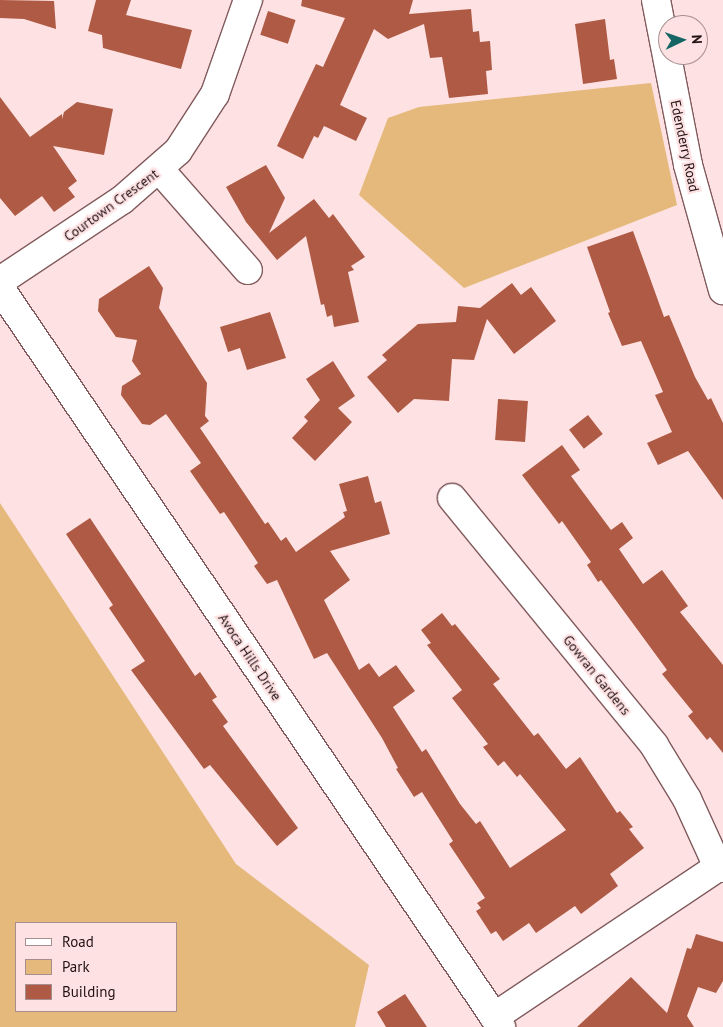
<!DOCTYPE html>
<html>
<head>
<meta charset="utf-8">
<style>
  body { margin:0 }
  #map { position:relative; width:723px; height:1027px; overflow:hidden; background:#fee2e3; font-family:"PT Sans",sans-serif }
  div>[style] { position:absolute }
  [style*='--x'] { left:calc(var(--x)*1px); top:calc(var(--y)*1px); width:calc(var(--w)*1px); rotate:calc(var(--a)*1deg) }
  .green>* { inset:0; background:#e5b97b }
  .building>* { inset:0; background:#ae5a44; transform-origin:0 0 }
  .roads { filter:drop-shadow(1px 0 #815a5d) drop-shadow(-1px 0 #815a5d) drop-shadow(0 1px #815a5d) drop-shadow(0 -1px #815a5d) }
  .minor>* { height:28px; margin:-14px; padding:0 14px; transform-origin:14px; border-radius:14px; background:#fff }
  span { translate:-50% -50%; white-space:nowrap; text-align:center; line-height:1.15; -webkit-text-stroke:4.5px #fee2e3; paint-order:stroke }
  .street-label { font-size:14px; color:#211112 }
  .legend { position:absolute; left:15px; top:922px; width:162px; height:90px; box-sizing:border-box; background:#fee2e3; border:1px solid #a68e8f; margin:0; padding:6px 9px; list-style:none; font-size:15px; color:#211112 }
  .legend li { display:flex; align-items:center; gap:10px; height:25px }
  .legend b { width:25px; border:1px solid #a68e8f }
  .north { position:absolute; left:658px; top:15px; width:50px; height:50px; box-sizing:border-box; background:#fee2e3; border:1px solid #a68e8f; border-radius:50%; rotate:87deg; font-size:14px; font-weight:700; line-height:20px; text-align:center; color:#211112 }
  .north::after { content:''; display:block; margin:auto; width:18px; height:22px; background:#156565; clip-path:polygon(50% 0,100% 100%,50% 72%,0 100%) }
</style>
</head>
<body>
<div id="map">
  <div class="green">
    <i style="clip-path:polygon(651px 83px,677px 205px,464px 288px,359px 195px,388px 118px,419px 107px)"></i>
    <i style="clip-path:polygon(evenodd,0 503px,236px 864px,369px 965px,355px 1027px,0 1027px,0 503px,16px 923px,176px 923px,176px 1011px,16px 1011px,16px 923px)"></i>
  </div>
  <div class="building">
    <i style="clip-path:polygon(0 0,54px 1px,56px 29px,24px 19px,0 18px)"></i>
    <i style="clip-path:polygon(96px 0,131px 0,126px 15px,192px 30px,181px 69px,103px 48px,102px 35px,88px 31px)"></i>
    <i style="clip-path:polygon(302px 0,413px 0,409px 14px,471px 9px,473px 32px,479px 31px,480px 42px,490px 41px,492px 70px,486px 71px,488px 94px,449px 98px,442px 57px,430px 58px,424px 24px,388px 39px,374px 29px,340px 105px,367px 118px,356px 141px,324px 126px,318px 138px,314px 136px,303px 159px,277px 146px,316px 64px,323px 67px,345px 18px,301px 6px)"></i>
    <i style="left:268px;top:11px;width:29px;height:25px;rotate:18deg"></i>
    <i style="clip-path:polygon(605px 19px,610px 60px,614px 59px,617px 79px,583px 84px,575px 24px)"></i>
    <i style="clip-path:polygon(0 97px,30px 137px,62px 114px,62px 119px,64px 112px,77px 102px,113px 109px,104px 155px,53px 146px,77px 181px,68px 188px,75px 197px,54px 212px,42px 196px,15px 216px,0 198px)"></i>
    <i style="clip-path:polygon(266px 165px,285px 198px,269px 233px,314px 199px,329px 218px,333px 214px,365px 257px,351px 266px,354px 270px,348px 272px,359px 322px,334px 327px,332px 315px,327px 317px,324px 304px,321px 305px,306px 236px,277px 260px,246px 222px,226px 187px)"></i>
    <i style="clip-path:polygon(633px 231px,664px 317px,669px 315px,695px 377px,708px 400px,711px 398px,723px 423px,723px 500px,688px 451px,658px 465px,647px 443px,672px 432px,655px 395px,663px 392px,641px 341px,622px 346px,608px 313px,610px 312px,587px 247px)"></i>
    <i style="clip-path:polygon(149px 266px,163px 288px,159px 308px,207px 383px,205px 416px,209px 421px,200px 428px,265px 524px,268px 522px,281px 541px,286px 537px,296px 552px,345px 517px,343px 512px,347px 511px,339px 484px,368px 476px,375px 503px,381px 501px,390px 534px,330px 551px,350px 580px,324px 600px,359px 670px,369px 663px,379px 677px,396px 665px,415px 691px,393px 707px,422px 752px,426px 749px,460px 804px,476px 824px,480px 821px,510px 868px,566px 830px,520px 774px,517px 777px,504px 761px,498px 766px,483px 747px,488px 744px,452px 698px,462px 690px,427px 645px,431px 643px,421px 630px,442px 613px,452px 626px,455px 624px,500px 679px,493px 684px,534px 736px,538px 733px,566px 769px,580px 757px,617px 813px,620px 811px,633px 827px,629px 829px,644px 848px,610px 874px,618px 886px,581px 914px,575px 906px,536px 933px,529px 923px,503px 941px,496px 931px,491px 934px,476px 911px,481px 908px,477px 903px,485px 898px,449px 844px,453px 841px,422px 792px,414px 797px,396px 769px,398px 768px,382px 738px,327px 653px,314px 659px,277px 580px,267px 584px,254px 566px,258px 563px,224px 512px,220px 514px,190px 471px,201px 463px,166px 414px,150px 425px,142px 424px,121px 395px,122px 386px,141px 374px,132px 361px,137px 340px,116px 337px,98px 311px,99px 299px)"></i>
    <i style="clip-path:polygon(512px 283px,521px 295px,531px 287px,556px 321px,514px 354px,487px 319px,474px 360px,452px 359px,449px 401px,414px 399px,398px 413px,367px 377px,387px 360px,382px 355px,418px 324px,456px 322px,458px 306px,480px 308px)"></i>
    <i style="clip-path:polygon(270px 312px,286px 358px,247px 370px,240px 348px,228px 352px,220px 327px)"></i>
    <i style="clip-path:polygon(333px 361px,355px 396px,338px 408px,352px 422px,315px 461px,292px 438px,308px 421px,304px 417px,320px 400px,306px 379px)"></i>
    <i style="left:498px;top:399px;width:30px;height:41px;rotate:4deg"></i>
    <i style="left:588px;top:415px;width:24px;height:24px;rotate:52deg"></i>
    <i style="clip-path:polygon(562px 445px,580px 470px,571px 476px,611px 530px,622px 522px,633px 538px,619px 549px,643px 584px,662px 570px,688px 606px,680px 612px,723px 665px,723px 753px,710px 737px,707px 740px,688px 716px,693px 712px,662px 674px,667px 670px,601px 580px,598px 582px,587px 565px,591px 562px,562px 521px,559px 524px,522px 475px)"></i>
    <i style="clip-path:polygon(90px 518px,195px 676px,200px 672px,217px 697px,212px 700px,228px 722px,223px 726px,298px 828px,277px 846px,210px 765px,204px 769px,131px 670px,145px 661px,109px 608px,113px 605px,66px 534px)"></i>
    <i style="clip-path:polygon(696px 934px,723px 942px,723px 981px,716px 993px,698px 987px,687px 1016px,694px 1027px,577px 1027px,631px 977px,667px 1013px,687px 948px,691px 949px)"></i>
    <i style="clip-path:polygon(405px 994px,427px 1027px,386px 1027px,377px 1012px)"></i>
  </div>
  <div class="roads">
    <div class="minor">
      <i style="--x:656;--y:0;--w:168;--a:79"></i>
      <i style="--x:688;--y:165;--w:130;--a:74.4"></i>
      <i style="--x:160;--y:170;--w:133;--a:48.7"></i>
      <i style="--x:0;--y:281;--w:146;--a:-33.6"></i>
      <i style="--x:122;--y:200;--w:74;--a:-41.2"></i>
      <i style="--x:178;--y:151;--w:68;--a:-57"></i>
      <i style="--x:215;--y:94;--w:100;--a:-70.7"></i>
      <i style="--x:0;--y:288;--w:893;--a:55.86"></i>
      <i style="--x:452;--y:498;--w:319;--a:50.7"></i>
      <i style="--x:654;--y:745;--w:63;--a:58.6"></i>
      <i style="--x:687;--y:799;--w:75;--a:65.5"></i>
      <i style="--x:494;--y:1017;--w:270;--a:-33.8"></i>
      <i style="--x:718;--y:867;--w:5;--a:11"></i>
    </div>
  </div>
  <div class="street-label">
    <span style="left:685px;top:146px;rotate:78deg">Edenderry Road</span>
    <span style="left:111px;top:205px;rotate:-36deg">Courtown Crescent</span>
    <span style="left:250px;top:657px;rotate:56deg">Avoca Hills Drive</span>
    <span style="left:597px;top:675px;rotate:51deg">Gowran Gardens</span>
  </div>
  <ul class="legend">
  <li><b style="height:6px;background:#fff"></b>Road</li>
  <li><b style="height:14px;background:#e5b97b"></b>Park</li>
  <li><b style="height:14px;background:#ae5a44"></b>Building</li>
  </ul>
  <div class="north">N</div>
</div>
</body>
</html>
